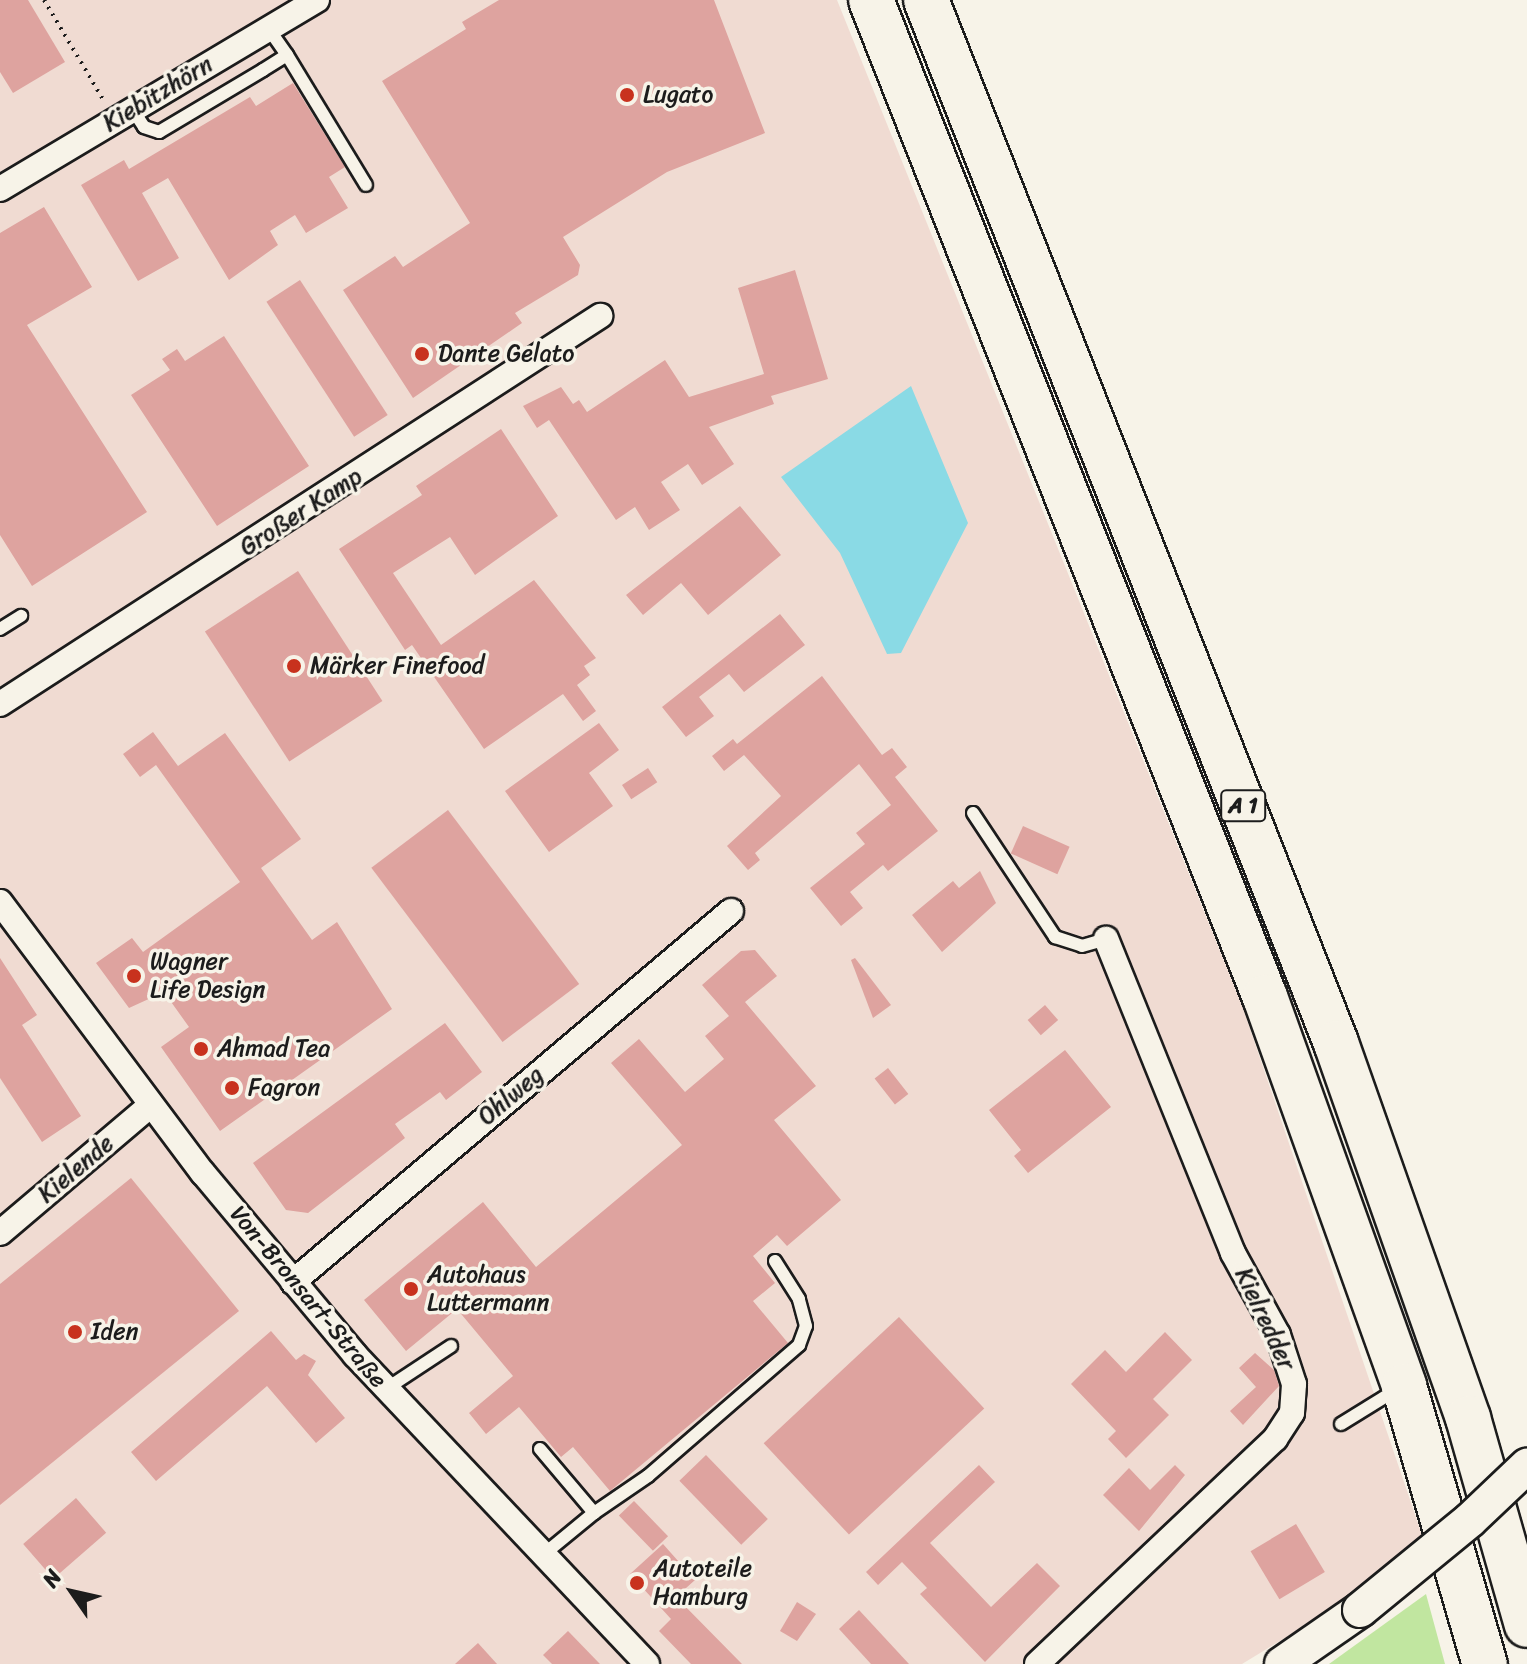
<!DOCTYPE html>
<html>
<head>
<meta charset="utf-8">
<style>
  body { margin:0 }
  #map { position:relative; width:1527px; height:1664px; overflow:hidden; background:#f7f3e8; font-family:Sriracha,sans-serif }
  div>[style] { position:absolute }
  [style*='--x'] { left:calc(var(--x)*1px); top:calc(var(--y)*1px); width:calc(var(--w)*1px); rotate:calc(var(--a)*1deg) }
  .built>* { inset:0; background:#f0dbd2 }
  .green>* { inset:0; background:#c1e6a0 }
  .water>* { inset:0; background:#8adae5 }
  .building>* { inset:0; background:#dea39f; transform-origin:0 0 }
  .path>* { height:4px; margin-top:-2px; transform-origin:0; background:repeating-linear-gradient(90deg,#1c1c1c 0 2px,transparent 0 8px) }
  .roads { filter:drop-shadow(2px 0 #1c1c1c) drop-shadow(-2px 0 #1c1c1c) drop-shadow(0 2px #1c1c1c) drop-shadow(0 -2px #1c1c1c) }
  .lane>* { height:12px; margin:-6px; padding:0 6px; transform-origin:6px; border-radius:6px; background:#f7f3e8 }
  .street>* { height:24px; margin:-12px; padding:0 12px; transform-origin:12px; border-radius:12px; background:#f7f3e8 }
  .secondary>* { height:34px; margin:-17px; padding:0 17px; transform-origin:17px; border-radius:17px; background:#f7f3e8 }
  .highway>* { height:44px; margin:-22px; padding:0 22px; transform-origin:22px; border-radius:22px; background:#f7f3e8 }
  .bridges { filter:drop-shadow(2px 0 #1c1c1c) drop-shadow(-2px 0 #1c1c1c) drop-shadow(0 2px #1c1c1c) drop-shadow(0 -2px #1c1c1c) }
  .secondary-bridge>* { height:34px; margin:-17px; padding:0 17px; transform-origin:17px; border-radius:17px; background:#f7f3e8 }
  .dots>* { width:22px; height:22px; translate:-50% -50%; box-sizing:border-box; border:4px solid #f7f3e8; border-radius:50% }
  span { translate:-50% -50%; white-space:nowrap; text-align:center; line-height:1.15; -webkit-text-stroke:7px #f7f3e8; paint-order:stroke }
  .shield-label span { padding:2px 6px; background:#f7f3e8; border:2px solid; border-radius:6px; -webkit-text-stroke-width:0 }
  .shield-label { font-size:22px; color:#1c1c1c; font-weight:700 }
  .street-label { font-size:24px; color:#1c1c1c }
  .poi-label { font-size:24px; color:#1c1c1c }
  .left { translate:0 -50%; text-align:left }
  .north { position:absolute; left:32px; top:1552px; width:80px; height:80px; -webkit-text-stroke:6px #f7f3e8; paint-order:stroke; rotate:304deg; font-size:22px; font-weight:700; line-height:32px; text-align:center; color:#1c1c1c }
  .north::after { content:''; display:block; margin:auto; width:28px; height:36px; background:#1c1c1c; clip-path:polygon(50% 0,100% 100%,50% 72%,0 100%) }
</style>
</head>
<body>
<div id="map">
  <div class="built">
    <i style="clip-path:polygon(0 0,837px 0,1243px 1008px,1423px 1538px,1324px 1614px,1242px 1664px,0 1664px)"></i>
  </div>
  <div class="green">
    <i style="clip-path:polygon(1426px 1594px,1445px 1664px,1329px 1664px)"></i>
  </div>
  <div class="water">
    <i style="clip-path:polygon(911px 386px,968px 523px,901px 653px,887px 654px,840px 553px,781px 477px)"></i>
  </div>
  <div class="building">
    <i style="clip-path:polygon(0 0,28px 0,65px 62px,13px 93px,0 72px)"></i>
    <i style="clip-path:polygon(499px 0,714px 0,765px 133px,667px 172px,563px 237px,580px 265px,578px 275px,515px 313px,522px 323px,413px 398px,343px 290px,395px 256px,403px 267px,470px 223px,382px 81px,466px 29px,462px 22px)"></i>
    <i style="clip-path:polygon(293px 83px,345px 167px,329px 177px,348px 208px,306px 233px,295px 215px,270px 231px,278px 245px,229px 280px,168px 178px,142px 193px,179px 258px,138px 281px,81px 185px,124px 160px,129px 169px,250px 97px,256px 106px)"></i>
    <i style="clip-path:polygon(44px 207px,92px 287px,27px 325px,147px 512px,32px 586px,0 535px,0 233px)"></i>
    <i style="clip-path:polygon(795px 270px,828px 379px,771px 396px,774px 404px,709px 427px,734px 464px,702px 485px,688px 464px,661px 482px,680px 510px,649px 530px,635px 507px,616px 520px,549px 420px,537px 428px,523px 406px,561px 387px,573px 404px,579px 400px,587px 412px,665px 360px,689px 397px,764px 374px,738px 288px)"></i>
    <i style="left:300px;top:280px;width:161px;height:40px;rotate:57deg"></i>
    <i style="clip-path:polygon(224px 336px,309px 466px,217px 526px,131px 395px,170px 370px,162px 359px,177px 349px,185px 361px)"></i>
    <i style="clip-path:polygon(501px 429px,558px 516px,475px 575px,450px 537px,393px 573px,441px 645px,534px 580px,596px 658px,584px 666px,590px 675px,577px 685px,596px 711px,583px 721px,563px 694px,484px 749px,412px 645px,405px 650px,339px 549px,422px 495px,416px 486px)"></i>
    <i style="clip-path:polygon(740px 506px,781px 555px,708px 615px,681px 583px,643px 615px,626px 595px)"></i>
    <i style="left:298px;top:571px;width:155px;height:111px;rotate:57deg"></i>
    <i style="clip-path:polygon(780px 614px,805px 645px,744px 692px,729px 674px,699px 697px,714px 716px,686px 737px,662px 707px)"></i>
    <i style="clip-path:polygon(822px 676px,882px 755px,892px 748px,907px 767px,895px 777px,938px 831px,888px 871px,883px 865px,850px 892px,863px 908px,841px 926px,810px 888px,865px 844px,856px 833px,891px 805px,859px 764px,755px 853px,760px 860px,748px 870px,727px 846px,781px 796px,744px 755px,724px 771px,712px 756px,733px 739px,737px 744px)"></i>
    <i style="clip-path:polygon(599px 723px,619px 750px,589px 773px,613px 806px,549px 852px,505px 791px)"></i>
    <i style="clip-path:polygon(153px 732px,178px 766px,225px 733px,301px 839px,261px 868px,312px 940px,337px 922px,392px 1009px,220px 1131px,161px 1047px,189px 1027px,164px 992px,129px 1008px,96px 963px,132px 938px,143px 952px,240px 882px,156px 765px,140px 777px,123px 754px)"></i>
    <i style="left:648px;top:768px;width:17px;height:31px;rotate:57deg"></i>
    <i style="left:448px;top:810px;width:218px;height:96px;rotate:53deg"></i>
    <i style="left:1023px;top:826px;width:51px;height:30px;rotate:24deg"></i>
    <i style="clip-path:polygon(980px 871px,996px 903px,942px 952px,912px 915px,953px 881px,959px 888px)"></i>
    <i style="clip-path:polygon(755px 950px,777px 976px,745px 1002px,816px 1086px,774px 1120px,841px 1200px,787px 1246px,777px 1235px,753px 1256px,775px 1283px,753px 1301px,788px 1343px,610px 1491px,573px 1447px,561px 1457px,519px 1407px,486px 1434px,469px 1413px,513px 1376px,457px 1309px,406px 1351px,364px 1300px,483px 1202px,536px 1267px,682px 1145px,611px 1063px,639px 1039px,685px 1092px,724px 1059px,705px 1036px,729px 1016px,702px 985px,741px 951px)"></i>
    <i style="clip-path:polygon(0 958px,37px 1015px,22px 1025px,81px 1116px,42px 1142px,0 1078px)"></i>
    <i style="clip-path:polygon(855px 958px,891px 1005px,873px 1018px,851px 960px)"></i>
    <i style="left:1045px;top:1005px;width:20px;height:23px;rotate:49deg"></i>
    <i style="clip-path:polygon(445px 1023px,482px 1072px,446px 1100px,440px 1092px,395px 1124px,405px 1138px,308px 1213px,286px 1210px,253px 1163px)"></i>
    <i style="clip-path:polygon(1065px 1050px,1111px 1107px,1028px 1173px,1014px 1156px,1021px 1150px,989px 1110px)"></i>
    <i style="left:888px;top:1068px;width:33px;height:17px;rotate:52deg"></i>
    <i style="clip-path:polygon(131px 1178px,239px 1311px,0 1505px,0 1284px)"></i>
    <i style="left:899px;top:1317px;width:125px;height:185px;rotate:47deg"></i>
    <i style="clip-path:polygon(271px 1331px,296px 1360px,304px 1354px,316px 1361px,308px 1375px,345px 1418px,316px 1443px,267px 1386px,156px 1481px,131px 1452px)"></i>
    <i style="clip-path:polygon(1165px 1332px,1192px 1360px,1153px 1399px,1169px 1415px,1126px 1458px,1108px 1439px,1116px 1431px,1071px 1384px,1105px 1350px,1126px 1372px)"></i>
    <i style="clip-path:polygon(1255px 1353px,1274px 1370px,1279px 1386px,1243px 1425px,1230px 1411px,1256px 1387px,1239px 1368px)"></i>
    <i style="left:706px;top:1455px;width:89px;height:37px;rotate:46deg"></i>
    <i style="clip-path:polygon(979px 1465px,995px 1482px,930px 1543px,991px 1607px,1037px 1563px,1060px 1586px,985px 1662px,920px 1594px,927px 1588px,902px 1562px,878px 1585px,866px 1572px)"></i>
    <i style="clip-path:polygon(1175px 1465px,1185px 1475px,1139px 1531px,1103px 1495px,1129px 1468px,1150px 1490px)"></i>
    <i style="left:76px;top:1498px;width:46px;height:70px;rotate:49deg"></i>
    <i style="left:634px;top:1501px;width:49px;height:21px;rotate:46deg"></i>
    <i style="left:1296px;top:1524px;width:56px;height:53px;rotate:59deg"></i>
    <i style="clip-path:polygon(663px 1544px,695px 1580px,676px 1597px,742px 1664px,691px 1664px,659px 1631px,671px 1619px,630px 1574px)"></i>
    <i style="clip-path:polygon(797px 1602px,816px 1614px,797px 1641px,780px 1631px)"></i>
    <i style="clip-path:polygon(859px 1610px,909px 1664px,871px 1664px,839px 1629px)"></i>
    <i style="clip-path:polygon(568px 1631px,600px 1664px,552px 1664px,543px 1655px)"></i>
    <i style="clip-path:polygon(478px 1643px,497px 1664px,455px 1664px)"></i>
  </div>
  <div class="path">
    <i style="--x:44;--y:0;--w:117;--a:59.3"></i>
  </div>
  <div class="roads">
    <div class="lane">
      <i style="--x:287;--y:55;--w:152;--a:58.7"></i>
      <i style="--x:133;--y:110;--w:20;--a:57"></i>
      <i style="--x:144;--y:127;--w:16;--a:18"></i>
      <i style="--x:159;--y:132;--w:121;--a:-30.8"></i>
      <i style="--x:263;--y:70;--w:28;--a:-32"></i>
      <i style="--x:287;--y:55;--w:32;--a:-125"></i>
      <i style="--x:0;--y:629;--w:25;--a:-32"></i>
      <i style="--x:973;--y:813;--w:149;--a:56.5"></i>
      <i style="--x:1055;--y:937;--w:28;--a:18"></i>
      <i style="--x:1082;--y:946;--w:25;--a:-16"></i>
      <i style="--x:386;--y:1389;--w:78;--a:-33.5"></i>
      <i style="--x:1341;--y:1424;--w:65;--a:-31.7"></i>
      <i style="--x:540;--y:1449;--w:84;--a:49.8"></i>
      <i style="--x:594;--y:1513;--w:66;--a:140.5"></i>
      <i style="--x:594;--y:1513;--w:65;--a:-34.4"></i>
      <i style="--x:648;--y:1476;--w:200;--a:-40.9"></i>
      <i style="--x:799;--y:1345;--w:20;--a:-70"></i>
      <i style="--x:806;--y:1326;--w:28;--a:-105"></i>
      <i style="--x:799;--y:1299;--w:45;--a:-122.3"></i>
    </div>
    <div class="street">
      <i style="--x:0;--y:189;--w:369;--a:-30.8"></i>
      <i style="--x:0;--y:704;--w:715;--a:-32.89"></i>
      <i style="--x:0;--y:902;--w:339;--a:53.2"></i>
      <i style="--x:203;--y:1173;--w:237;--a:50.1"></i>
      <i style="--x:355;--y:1355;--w:425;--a:46.6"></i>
      <i style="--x:0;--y:1233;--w:198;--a:-40.3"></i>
      <i style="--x:293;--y:1282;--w:574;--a:-40.27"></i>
      <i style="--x:1037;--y:1664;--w:328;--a:-43.4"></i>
      <i style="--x:1275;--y:1439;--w:31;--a:-57"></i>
      <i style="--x:1292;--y:1413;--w:29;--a:-86"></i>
      <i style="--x:1294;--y:1384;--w:52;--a:-108.1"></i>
      <i style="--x:1278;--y:1335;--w:94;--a:-118.8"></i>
      <i style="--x:1233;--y:1253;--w:339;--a:-112"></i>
    </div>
    <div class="secondary">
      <i style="--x:1282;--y:1664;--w:95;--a:-34.7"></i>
    </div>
    <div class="highway">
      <i style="--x:871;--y:0;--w:1072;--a:68.44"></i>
      <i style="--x:1265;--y:997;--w:413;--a:70.3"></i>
      <i style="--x:1404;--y:1386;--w:290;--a:73.8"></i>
      <i style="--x:926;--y:0;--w:1121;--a:68.54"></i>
      <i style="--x:1336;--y:1043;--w:398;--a:70.6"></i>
      <i style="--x:1468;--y:1418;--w:215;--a:74.1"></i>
    </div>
  </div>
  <div class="bridges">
    <div class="secondary-bridge">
      <i style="--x:1360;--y:1610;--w:142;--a:-39.3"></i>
      <i style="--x:1470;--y:1520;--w:79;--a:-43.5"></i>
    </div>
  </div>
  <div class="dots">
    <i style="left:627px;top:95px;background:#c8321e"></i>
    <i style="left:422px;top:354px;background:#c8321e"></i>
    <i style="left:294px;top:666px;background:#c8321e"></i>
    <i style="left:134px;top:976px;background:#c8321e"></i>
    <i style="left:201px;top:1049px;background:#c8321e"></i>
    <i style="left:232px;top:1088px;background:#c8321e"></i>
    <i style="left:411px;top:1289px;background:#c8321e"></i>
    <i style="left:75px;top:1332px;background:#c8321e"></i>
    <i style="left:637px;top:1583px;background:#c8321e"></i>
  </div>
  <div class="shield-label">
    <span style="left:1243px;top:806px">A 1</span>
  </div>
  <div class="street-label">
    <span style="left:158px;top:94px;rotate:-31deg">Kiebitzhörn</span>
    <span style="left:301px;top:512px;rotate:-33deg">Großer Kamp</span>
    <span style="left:511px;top:1096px;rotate:-40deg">Ohlweg</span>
    <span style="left:76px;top:1169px;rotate:-40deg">Kielende</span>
    <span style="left:308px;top:1297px;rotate:50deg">Von-Bronsart-Straße</span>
    <span style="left:1265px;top:1319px;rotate:65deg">Kielredder</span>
  </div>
  <div class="poi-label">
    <span class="left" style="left:643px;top:95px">Lugato</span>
    <span class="left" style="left:438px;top:354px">Dante Gelato</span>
    <span class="left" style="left:310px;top:666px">Märker Finefood</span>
    <span class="left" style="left:150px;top:976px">Wagner<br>Life Design</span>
    <span class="left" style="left:217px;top:1049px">Ahmad Tea</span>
    <span class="left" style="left:248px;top:1088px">Fagron</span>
    <span class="left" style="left:427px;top:1289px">Autohaus<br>Luttermann</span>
    <span class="left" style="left:91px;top:1332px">Iden</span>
    <span class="left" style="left:653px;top:1583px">Autoteile<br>Hamburg</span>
  </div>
  <div class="north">N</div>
</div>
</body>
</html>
